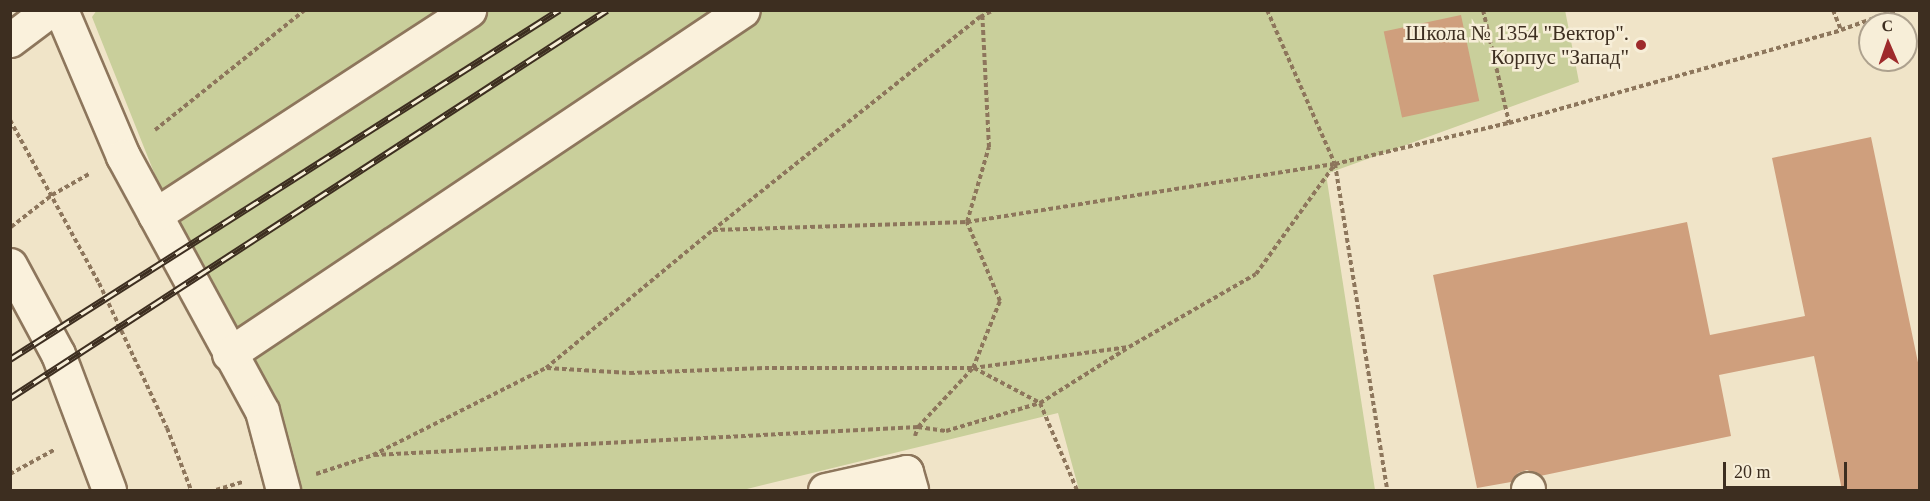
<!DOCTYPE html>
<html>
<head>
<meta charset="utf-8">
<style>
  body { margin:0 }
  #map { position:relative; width:1930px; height:501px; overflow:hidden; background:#f0e4c8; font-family:"Times New Roman",serif }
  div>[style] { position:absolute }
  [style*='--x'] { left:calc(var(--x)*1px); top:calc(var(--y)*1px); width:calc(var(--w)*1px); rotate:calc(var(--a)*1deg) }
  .green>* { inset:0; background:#c9cf9b }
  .building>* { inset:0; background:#cf9f7d; transform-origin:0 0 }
  .path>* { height:4px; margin-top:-2px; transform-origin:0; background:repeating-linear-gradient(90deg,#8d765c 0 4.5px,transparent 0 7.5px) }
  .roads { filter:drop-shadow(2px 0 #8d765c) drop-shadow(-2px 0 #8d765c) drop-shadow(0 2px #8d765c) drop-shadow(0 -2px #8d765c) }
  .minor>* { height:33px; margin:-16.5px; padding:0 16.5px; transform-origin:16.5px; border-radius:16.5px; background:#faf1dc }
  .rail>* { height:7px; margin-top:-3.5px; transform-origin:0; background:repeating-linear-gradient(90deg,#f7eed8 0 14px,#3d2e20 0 28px); box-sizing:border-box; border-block:2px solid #3d2e20 }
  .dots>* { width:16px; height:16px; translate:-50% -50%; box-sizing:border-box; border:3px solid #f7eed8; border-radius:50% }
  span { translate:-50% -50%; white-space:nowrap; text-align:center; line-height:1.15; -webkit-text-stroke:5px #f7eed8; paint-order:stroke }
  .poi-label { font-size:21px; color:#3d2e20 }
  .right { translate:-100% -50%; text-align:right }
  .frame { position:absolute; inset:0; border:12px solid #3d2e20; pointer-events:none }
  .north { position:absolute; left:1858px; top:12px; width:60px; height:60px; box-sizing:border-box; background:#f7eed8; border:2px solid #ada18e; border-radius:50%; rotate:358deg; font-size:16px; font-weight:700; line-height:24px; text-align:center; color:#3d2e20 }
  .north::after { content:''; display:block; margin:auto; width:21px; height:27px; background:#9e2a2b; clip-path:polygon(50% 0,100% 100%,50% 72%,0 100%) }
  .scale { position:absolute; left:1723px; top:462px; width:124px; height:27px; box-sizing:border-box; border:3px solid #3d2e20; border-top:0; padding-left:8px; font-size:18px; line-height:21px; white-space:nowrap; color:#3d2e20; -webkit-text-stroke:4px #f7eed8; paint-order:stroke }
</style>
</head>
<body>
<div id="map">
  <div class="green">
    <i style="clip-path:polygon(97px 10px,1565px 10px,1579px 82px,1326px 174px,1375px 490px,1079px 490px,1058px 413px,743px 490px,300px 490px,279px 405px,159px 185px,92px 17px)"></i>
  </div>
  <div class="building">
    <i style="left:1461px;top:15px;width:88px;height:79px;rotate:78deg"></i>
    <i style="clip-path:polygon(1871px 137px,1920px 372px,1920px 490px,1842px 490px,1814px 356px,1719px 375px,1731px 436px,1540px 476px,1527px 470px,1518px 473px,1511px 482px,1477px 488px,1433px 275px,1687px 222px,1710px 335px,1805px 316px,1772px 158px)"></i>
  </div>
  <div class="path">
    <i style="--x:1267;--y:10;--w:168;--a:66.2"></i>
    <i style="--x:1335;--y:164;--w:330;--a:80.9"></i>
    <i style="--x:1483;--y:10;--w:116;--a:77"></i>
    <i style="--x:1833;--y:10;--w:22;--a:68"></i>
    <i style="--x:10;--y:120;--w:186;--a:61.4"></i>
    <i style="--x:99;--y:283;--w:160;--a:64.9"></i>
    <i style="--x:167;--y:428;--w:66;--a:68.8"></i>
    <i style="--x:155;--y:130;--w:192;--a:-38.7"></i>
    <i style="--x:11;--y:227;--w:52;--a:-38"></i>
    <i style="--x:52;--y:195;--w:43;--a:-29.6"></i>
    <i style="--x:713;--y:230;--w:254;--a:-1.8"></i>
    <i style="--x:967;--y:222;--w:373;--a:-9"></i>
    <i style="--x:1335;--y:164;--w:179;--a:-13.3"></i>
    <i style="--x:1509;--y:123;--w:345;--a:-15.6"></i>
    <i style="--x:1841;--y:30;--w:59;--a:-19.7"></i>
    <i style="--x:547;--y:368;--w:83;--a:3.4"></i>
    <i style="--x:630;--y:373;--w:135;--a:-2.1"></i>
    <i style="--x:765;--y:368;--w:208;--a:0"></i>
    <i style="--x:973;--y:368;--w:157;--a:-7.7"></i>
    <i style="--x:1129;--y:347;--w:146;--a:-29.9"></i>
    <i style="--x:1256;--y:274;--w:135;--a:-54.3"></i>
    <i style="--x:974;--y:368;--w:75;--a:27.9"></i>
    <i style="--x:1040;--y:403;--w:95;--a:67"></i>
    <i style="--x:915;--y:436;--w:9;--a:-72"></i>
    <i style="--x:918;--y:427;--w:81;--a:-47"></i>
    <i style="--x:973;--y:368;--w:72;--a:-68.1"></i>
    <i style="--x:1000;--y:301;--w:86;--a:-112.7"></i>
    <i style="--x:967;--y:222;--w:78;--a:-73.7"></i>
    <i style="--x:989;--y:147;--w:137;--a:-92.9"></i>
    <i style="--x:374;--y:455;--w:545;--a:-2.95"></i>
    <i style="--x:918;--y:427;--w:28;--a:8"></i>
    <i style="--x:946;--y:431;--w:98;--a:-16.6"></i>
    <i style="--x:1040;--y:403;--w:102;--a:-32.1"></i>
    <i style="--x:10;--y:474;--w:50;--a:-28.6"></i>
    <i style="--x:316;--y:474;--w:60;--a:-18.4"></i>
    <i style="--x:373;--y:455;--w:194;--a:-26.7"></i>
    <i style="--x:546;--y:368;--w:217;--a:-39.6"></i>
    <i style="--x:713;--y:230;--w:342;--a:-38.6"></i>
    <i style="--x:980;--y:17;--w:16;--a:-27"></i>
    <i style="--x:216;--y:490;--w:28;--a:-17"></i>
  </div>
  <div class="roads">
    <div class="minor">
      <i style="--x:61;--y:10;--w:159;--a:67"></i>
      <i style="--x:123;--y:156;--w:290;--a:61.4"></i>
      <i style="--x:262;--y:411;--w:82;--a:75.1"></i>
      <i style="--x:10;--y:40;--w:50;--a:-36.9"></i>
      <i style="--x:155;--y:215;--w:375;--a:-33.1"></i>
      <i style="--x:10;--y:265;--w:101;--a:61.7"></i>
      <i style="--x:58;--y:354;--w:145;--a:69.4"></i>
      <i style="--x:229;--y:354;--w:618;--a:-33.79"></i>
      <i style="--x:1528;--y:489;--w:1;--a:90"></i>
      <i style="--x:825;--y:490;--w:83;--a:-12.5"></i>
      <i style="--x:906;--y:472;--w:19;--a:74"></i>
    </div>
  </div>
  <div class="rail">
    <i style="--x:10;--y:359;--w:651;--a:-32.44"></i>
    <i style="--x:10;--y:398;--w:712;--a:-33.02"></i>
  </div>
  <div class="dots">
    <i style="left:1641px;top:45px;background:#9e2a2b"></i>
  </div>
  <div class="poi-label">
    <span class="right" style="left:1629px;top:45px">Школа № 1354 "Вектор".<br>Корпус "Запад"</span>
  </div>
  <div class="frame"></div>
  <div class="north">С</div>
  <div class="scale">20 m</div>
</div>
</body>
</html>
